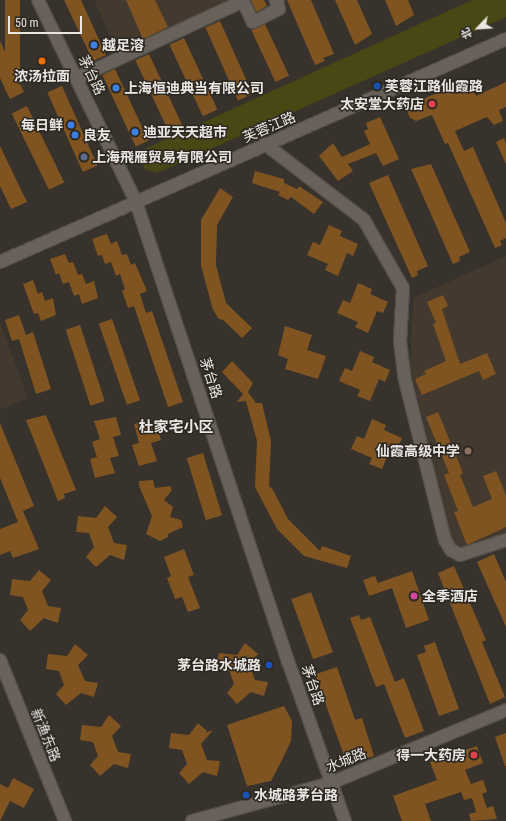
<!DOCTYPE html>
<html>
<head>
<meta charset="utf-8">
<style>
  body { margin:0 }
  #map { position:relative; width:506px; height:821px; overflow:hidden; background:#37322c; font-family:"Roboto Condensed","Noto Sans SC",sans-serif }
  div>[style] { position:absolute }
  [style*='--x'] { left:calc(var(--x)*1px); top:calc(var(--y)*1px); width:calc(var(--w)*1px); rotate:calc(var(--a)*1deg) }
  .built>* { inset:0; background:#43392e }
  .green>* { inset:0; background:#474813 }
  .building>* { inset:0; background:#7f5421; transform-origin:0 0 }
  .roads { filter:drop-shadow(1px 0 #544f4a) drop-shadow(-1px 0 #544f4a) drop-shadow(0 1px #544f4a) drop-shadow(0 -1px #544f4a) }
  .minor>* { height:12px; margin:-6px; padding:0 6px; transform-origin:6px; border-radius:6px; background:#68625b }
  .dots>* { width:11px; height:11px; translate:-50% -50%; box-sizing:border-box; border:2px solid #2d2822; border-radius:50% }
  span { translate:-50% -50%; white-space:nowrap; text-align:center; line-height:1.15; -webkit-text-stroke:3px #2d2822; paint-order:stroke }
  .poi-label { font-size:14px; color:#eae6e3; font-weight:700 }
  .left { translate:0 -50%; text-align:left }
  .right { translate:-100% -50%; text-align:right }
  .street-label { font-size:14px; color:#eae6e3 }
  .neighbourhood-label { font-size:15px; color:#eae6e3; font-weight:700 }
  .north { position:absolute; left:458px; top:8px; width:40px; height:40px; -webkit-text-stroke:3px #2d2822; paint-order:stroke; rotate:245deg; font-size:11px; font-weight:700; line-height:16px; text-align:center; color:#eae6e3 }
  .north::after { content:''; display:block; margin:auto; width:14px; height:18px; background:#eae6e3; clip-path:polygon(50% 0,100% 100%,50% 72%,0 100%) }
  .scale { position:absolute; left:8px; top:16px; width:74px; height:18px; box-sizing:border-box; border:2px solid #eae6e3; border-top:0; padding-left:5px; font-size:12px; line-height:14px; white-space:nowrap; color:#eae6e3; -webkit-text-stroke:3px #2d2822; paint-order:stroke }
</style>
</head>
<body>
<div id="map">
  <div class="built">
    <i style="clip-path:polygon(94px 0,230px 0,233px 6px,120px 58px)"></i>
    <i style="clip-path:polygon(506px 256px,506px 535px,464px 551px,453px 544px,410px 368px,413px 298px)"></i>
    <i style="clip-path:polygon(0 322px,28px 398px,0 410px)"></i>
  </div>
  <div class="green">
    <i style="clip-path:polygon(472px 0,506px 0,506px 17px,157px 173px,145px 169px,136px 153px)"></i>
  </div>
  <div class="building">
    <i style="left:5px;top:0;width:15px;height:91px"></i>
    <i style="clip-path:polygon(64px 0,81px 0,106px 55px,93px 61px)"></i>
    <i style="clip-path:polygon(126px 0,155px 0,168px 27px,143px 39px)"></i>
    <i style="clip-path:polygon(251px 0,264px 0,267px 6px,256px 12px)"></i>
    <i style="clip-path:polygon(287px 0,311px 0,334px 54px,323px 58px,325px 61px,315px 65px)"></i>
    <i style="clip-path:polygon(335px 0,357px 0,372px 34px,355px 45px)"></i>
    <i style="clip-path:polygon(385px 0,408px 0,414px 15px,396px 26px)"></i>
    <i style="left:220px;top:21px;width:80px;height:16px;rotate:66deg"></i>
    <i style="left:265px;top:24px;width:57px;height:15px;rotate:65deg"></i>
    <i style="left:184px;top:38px;width:79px;height:16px;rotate:65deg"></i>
    <i style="clip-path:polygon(0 41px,24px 92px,10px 99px,0 78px)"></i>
    <i style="left:149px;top:54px;width:79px;height:15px;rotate:65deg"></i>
    <i style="left:115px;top:69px;width:79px;height:14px;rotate:65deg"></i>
    <i style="clip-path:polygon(465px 82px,472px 86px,476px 96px,506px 82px,506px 107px,499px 110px,503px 121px,494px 125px,487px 117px,455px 131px,464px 151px,473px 147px,506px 223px,506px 238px,500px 241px,502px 245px,495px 248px,448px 143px,445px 144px,432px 115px,416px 121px,410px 118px,407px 111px,410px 104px)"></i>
    <i style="left:62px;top:86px;width:87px;height:16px;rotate:66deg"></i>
    <i style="left:27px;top:106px;width:85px;height:17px;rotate:64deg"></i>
    <i style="clip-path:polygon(380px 117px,399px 159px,383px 166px,376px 153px,348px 164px,353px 171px,338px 181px,319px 156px,333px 143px,342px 157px,370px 144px,364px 131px,368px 129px,366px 123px)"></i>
    <i style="clip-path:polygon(504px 138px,506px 144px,506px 164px,496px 142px)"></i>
    <i style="clip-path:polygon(0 146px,27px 202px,11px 209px,0 186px)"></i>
    <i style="clip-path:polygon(431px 164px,470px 252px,459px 257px,460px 261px,453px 264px,411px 169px)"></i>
    <i style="clip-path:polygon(255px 171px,284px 179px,284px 183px,297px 189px,299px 186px,323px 202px,314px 214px,291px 197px,288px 200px,278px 195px,280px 192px,252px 183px)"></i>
    <i style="clip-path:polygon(388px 175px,428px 266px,417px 271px,418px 275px,412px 278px,369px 183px)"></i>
    <i style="clip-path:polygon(220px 188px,233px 197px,217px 225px,216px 265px,226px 303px,252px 328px,242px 338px,223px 320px,219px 319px,213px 310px,201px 266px,201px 220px)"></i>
    <i style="clip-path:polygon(329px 225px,342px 231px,340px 236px,358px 244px,353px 256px,347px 253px,338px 276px,325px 270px,328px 264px,307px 255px,313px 242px,320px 245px)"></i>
    <i style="clip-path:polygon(107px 234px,111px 244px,117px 241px,122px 255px,127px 254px,131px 265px,135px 263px,147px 291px,140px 294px,146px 313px,152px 311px,183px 402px,168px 407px,134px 306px,128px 308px,122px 291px,125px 289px,120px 274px,116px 276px,111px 262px,105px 264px,102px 255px,98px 256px,92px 239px)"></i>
    <i style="clip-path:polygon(65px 254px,69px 263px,73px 262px,78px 275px,82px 274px,86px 284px,94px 281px,98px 298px,82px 304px,79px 294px,74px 296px,69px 282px,63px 284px,59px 273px,56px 275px,50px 259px)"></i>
    <i style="clip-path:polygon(33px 280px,38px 294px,42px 292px,45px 301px,53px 298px,56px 315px,41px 321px,38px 313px,34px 314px,23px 284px)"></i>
    <i style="clip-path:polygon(358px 283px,372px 289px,370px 294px,388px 302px,383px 313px,377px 311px,368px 333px,355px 327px,358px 322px,337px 313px,343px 300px,350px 303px)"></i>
    <i style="clip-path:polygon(443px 295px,448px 306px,442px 309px,460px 364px,487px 353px,496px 374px,483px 380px,479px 371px,422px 395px,415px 379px,426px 374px,424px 371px,446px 361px,433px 324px,436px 323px,427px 302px)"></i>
    <i style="clip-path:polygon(19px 315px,26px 335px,33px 332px,51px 389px,36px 394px,19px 339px,12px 341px,5px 320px)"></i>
    <i style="left:112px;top:319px;width:86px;height:14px;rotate:71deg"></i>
    <i style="left:80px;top:325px;width:80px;height:15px;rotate:72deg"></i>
    <i style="clip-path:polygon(285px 326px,312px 335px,307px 350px,326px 356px,318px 379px,285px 369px,288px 359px,278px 355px)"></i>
    <i style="clip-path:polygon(360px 351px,374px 357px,372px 362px,390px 370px,385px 382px,379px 379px,370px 401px,357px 396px,360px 390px,339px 381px,345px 368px,352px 371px)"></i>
    <i style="clip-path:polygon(232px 361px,253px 383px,248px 392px,256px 403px,262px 403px,271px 441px,269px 487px,272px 488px,288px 519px,320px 551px,322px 546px,351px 556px,347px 568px,304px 556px,277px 529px,255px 487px,257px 441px,246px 401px,237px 402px,243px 394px,222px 372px)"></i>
    <i style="clip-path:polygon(438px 412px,463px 473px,460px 475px,473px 507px,492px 499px,483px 476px,496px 471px,506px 495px,506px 527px,467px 545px,454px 512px,458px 511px,444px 475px,449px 473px,426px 417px)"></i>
    <i style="clip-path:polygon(46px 415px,76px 490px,64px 494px,65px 498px,58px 501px,26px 420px)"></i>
    <i style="clip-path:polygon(116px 417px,121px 435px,113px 437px,119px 456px,110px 458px,115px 473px,95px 478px,90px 459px,97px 457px,92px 442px,100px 439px,94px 421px)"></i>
    <i style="clip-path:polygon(372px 419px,386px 425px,384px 430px,402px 438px,397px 450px,391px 447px,382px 469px,369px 464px,372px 458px,351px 449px,357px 436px,364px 439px)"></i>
    <i style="clip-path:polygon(141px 422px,142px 426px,156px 422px,161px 440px,151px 443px,157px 461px,139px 466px,132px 445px,139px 443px,134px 424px)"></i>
    <i style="clip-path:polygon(0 423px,34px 506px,23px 511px,39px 549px,13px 558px,10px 551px,0 555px,0 529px,18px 522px,0 478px)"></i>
    <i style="left:203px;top:453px;width:65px;height:17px;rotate:73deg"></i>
    <i style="clip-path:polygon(153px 480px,155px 488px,170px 486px,172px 490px,164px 500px,173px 507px,170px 517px,181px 520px,183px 527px,168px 534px,168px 537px,160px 541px,146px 534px,152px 516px,139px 486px,139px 481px)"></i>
    <i style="clip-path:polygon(105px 506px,117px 517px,108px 527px,114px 543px,127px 545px,124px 560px,110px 555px,96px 567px,86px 557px,94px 547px,89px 533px,76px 532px,78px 516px,96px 518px)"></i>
    <i style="clip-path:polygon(184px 549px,194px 575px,188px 577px,200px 608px,188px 612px,182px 597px,175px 599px,167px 578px,171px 576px,164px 557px)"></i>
    <i style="clip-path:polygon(494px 554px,506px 582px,506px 627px,477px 562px)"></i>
    <i style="clip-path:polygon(454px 566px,486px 640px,482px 642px,505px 697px,490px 704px,438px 573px)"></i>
    <i style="clip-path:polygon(39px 570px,51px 580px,42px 591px,48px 606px,61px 608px,58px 623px,44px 618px,30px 631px,20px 620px,28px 610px,23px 597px,10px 595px,12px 579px,30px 581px)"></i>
    <i style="clip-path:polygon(412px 571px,429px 620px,406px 628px,392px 588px,369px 596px,363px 580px,375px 576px,378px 583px)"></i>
    <i style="left:311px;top:592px;width:64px;height:21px;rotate:70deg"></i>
    <i style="clip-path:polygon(359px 615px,361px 620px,370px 617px,395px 682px,404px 678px,424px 731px,405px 738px,384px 684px,376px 687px,350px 618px)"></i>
    <i style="clip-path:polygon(435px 642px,459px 709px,439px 716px,417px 655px,426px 652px,424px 646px)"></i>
    <i style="clip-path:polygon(245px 643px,258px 654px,249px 664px,255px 680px,268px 682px,264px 696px,251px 692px,237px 704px,227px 693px,234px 684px,229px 670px,216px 668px,219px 653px,237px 655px)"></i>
    <i style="clip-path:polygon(75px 644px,88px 655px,78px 665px,85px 681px,98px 683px,94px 697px,81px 693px,66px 705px,56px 694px,64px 685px,59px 671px,46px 669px,48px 654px,67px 656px)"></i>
    <i style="clip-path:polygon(337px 667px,355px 720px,362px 718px,374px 756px,347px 764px,316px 677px,316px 674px)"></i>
    <i style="clip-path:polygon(284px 706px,292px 721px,291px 741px,281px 762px,271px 781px,247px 786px,227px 725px)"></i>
    <i style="clip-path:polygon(109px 715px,121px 726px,112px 736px,118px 752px,131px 754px,128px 768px,114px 764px,100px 776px,90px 765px,98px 756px,93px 742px,80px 740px,82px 725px,101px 727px)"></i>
    <i style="clip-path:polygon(198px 723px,207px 731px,205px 733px,213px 730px,201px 744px,207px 760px,220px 761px,217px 776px,203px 772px,189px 784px,179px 773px,187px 764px,182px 750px,169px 748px,171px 733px,189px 735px)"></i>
    <i style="clip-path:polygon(506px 733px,506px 766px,505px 766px,495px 737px)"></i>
    <i style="clip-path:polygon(477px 746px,483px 763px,465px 770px,471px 784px,483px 780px,487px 792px,482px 794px,487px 808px,493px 806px,497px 819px,471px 821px,469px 814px,476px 812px,472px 798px,464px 800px,461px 792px,425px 804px,431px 821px,402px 821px,393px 796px,437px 780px,430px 762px)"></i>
    <i style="clip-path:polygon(13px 778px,34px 789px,24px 808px,10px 801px,0 821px,0 784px,8px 788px)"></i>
  </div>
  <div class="roads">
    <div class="minor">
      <i style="--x:38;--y:0;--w:225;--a:64.1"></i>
      <i style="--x:136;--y:202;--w:484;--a:71.7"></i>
      <i style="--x:288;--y:661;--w:170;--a:70.4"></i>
      <i style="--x:77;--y:78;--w:183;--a:-24.9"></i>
      <i style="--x:243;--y:1;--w:23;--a:65"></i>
      <i style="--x:253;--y:22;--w:29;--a:-27"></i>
      <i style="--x:279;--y:9;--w:9;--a:-111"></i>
      <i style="--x:276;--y:1;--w:2;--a:-27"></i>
      <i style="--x:265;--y:144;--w:125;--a:37.5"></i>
      <i style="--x:364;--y:220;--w:78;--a:60.2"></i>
      <i style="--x:403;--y:288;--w:53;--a:93.2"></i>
      <i style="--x:400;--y:341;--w:39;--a:83"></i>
      <i style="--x:405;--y:380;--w:165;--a:76"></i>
      <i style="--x:445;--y:540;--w:12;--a:59"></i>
      <i style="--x:451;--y:550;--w:10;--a:29"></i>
      <i style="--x:460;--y:555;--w:48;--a:-18.1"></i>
      <i style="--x:0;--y:262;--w:553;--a:-23.78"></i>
      <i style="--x:0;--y:660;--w:174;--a:68"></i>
      <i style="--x:192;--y:821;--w:144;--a:-15.3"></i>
      <i style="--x:331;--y:783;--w:190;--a:-22.6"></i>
    </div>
  </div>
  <div class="dots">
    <i style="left:94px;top:45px;background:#3f7fe0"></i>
    <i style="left:42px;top:61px;background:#e8710a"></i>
    <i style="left:377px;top:86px;background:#1a4fb4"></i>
    <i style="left:116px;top:88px;background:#3f7fe0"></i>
    <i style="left:432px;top:104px;background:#e0444e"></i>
    <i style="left:71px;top:125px;background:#3f7fe0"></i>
    <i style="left:135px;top:132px;background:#3f7fe0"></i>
    <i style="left:75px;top:135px;background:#3f7fe0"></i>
    <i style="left:84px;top:157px;background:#5c6f8a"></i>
    <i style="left:468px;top:451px;background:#8d6e63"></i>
    <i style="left:414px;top:596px;background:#d1479c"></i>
    <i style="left:269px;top:665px;background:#1a4fb4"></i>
    <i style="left:474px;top:755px;background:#e0444e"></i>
    <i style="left:246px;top:795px;background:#1a4fb4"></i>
  </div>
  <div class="poi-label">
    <span class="left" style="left:102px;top:45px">越足溶</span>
    <span style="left:42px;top:76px">浓汤拉面</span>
    <span class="left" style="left:385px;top:86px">芙蓉江路仙霞路</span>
    <span class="left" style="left:124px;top:88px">上海恒迪典当有限公司</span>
    <span class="right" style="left:424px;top:104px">太安堂大药店</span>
    <span class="right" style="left:63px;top:125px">每日鲜</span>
    <span class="left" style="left:143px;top:132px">迪亚天天超市</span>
    <span class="left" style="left:83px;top:135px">良友</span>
    <span class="left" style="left:92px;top:157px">上海飛雁贸易有限公司</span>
    <span class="right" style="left:460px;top:451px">仙霞高级中学</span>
    <span class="left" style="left:422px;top:596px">全季酒店</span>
    <span class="right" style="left:261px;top:665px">茅台路水城路</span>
    <span class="right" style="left:466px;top:755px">得一大药房</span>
    <span class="left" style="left:254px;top:795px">水城路茅台路</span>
  </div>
  <div class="street-label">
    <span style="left:92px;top:75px;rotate:64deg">茅台路</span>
    <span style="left:269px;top:127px;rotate:-23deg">芙蓉江路</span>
    <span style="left:211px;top:378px;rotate:72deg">茅台路</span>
    <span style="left:313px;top:685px;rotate:71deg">茅台路</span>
    <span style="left:46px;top:735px;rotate:68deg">新渔东路</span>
    <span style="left:346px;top:760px;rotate:-22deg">水城路</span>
  </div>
  <div class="neighbourhood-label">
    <span style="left:176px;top:428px">杜家宅小区</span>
  </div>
  <div class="north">北</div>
  <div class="scale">50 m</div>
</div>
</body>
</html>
